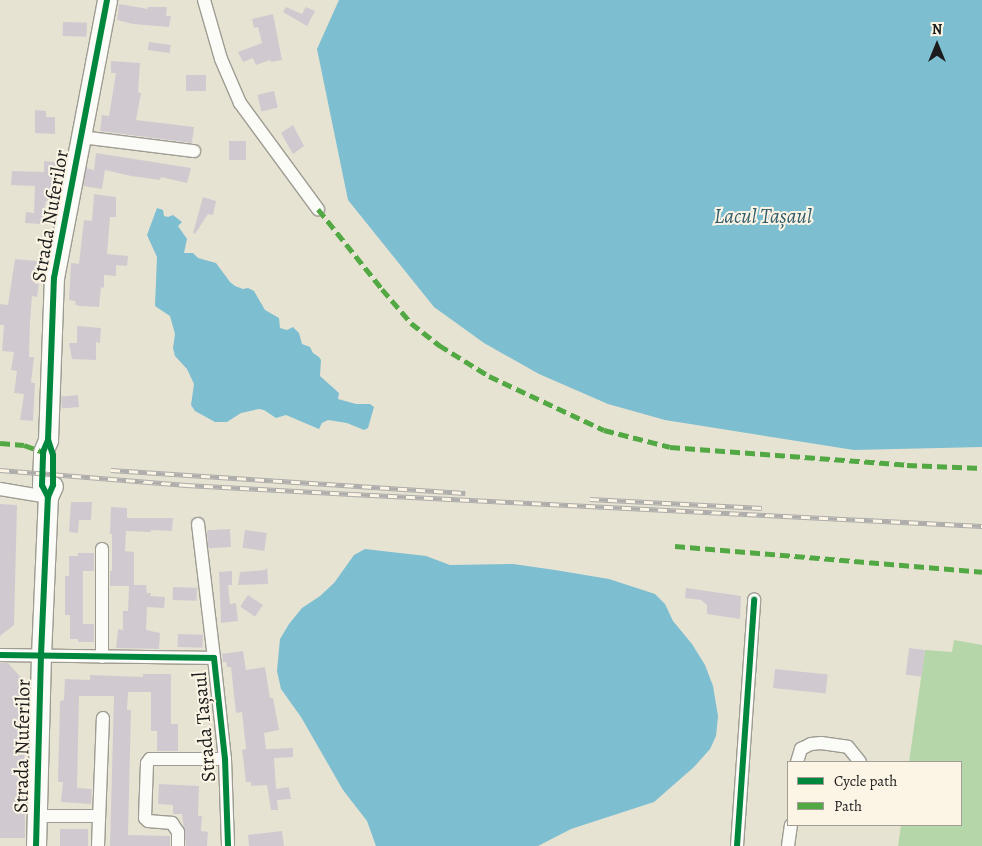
<!DOCTYPE html>
<html>
<head>
<meta charset="utf-8">
<style>
  body { margin:0 }
  #map { position:relative; width:982px; height:846px; overflow:hidden; background:#e7e3d3; font-family:Alegreya,serif }
  div>[style] { position:absolute }
  [style*='--x'] { left:calc(var(--x)*1px); top:calc(var(--y)*1px); width:calc(var(--w)*1px); rotate:calc(var(--a)*1deg) }
  .green>* { inset:0; background:#b4d6a8 }
  .water>* { inset:0; background:#7dbed0 }
  .building>* { inset:0; background:#d0cad0; transform-origin:0 0 }
  .roads { filter:drop-shadow(1px 0 #9e9c92) drop-shadow(-1px 0 #9e9c92) drop-shadow(0 1px #9e9c92) drop-shadow(0 -1px #9e9c92) }
  .street>* { height:12px; margin:-6px; padding:0 6px; transform-origin:6px; border-radius:6px; background:#fbfbf8 }
  .secondary>* { height:19px; margin:-9.5px; padding:0 9.5px; transform-origin:9.5px; border-radius:9.5px; background:#fbfbf8 }
  .rail>* { height:5px; margin-top:-2.5px; transform-origin:0; background:repeating-linear-gradient(90deg,#fcf5e5 0 9px,#aeadab 0 18px); box-sizing:border-box; border-block:1px solid #aeadab }
  .quiet>* { height:5px; margin-top:-2.5px; transform-origin:0; background:repeating-linear-gradient(90deg,#52a943 0 10px,transparent 0 15px) }
  .cycleway>* { height:6px; margin:-3px; padding:0 3px; transform-origin:3px; border-radius:3px; background:#00873e }
  span { translate:-50% -50%; white-space:nowrap; text-align:center; line-height:1.15; -webkit-text-stroke:4px #fcf5e5; paint-order:stroke }
  .street-label { font-size:20px; color:#1c1c1c }
  .water-label { font-size:21px; color:#335e6d; font-style:italic }
  .legend { position:absolute; left:787px; top:761px; width:175px; height:65px; box-sizing:border-box; background:#fcf5e5; border:1px solid #a29e95; margin:0; padding:6px 9px; list-style:none; font-size:15px; color:#1c1c1c }
  .legend li { display:flex; align-items:center; gap:10px; height:25px }
  .legend b { width:25px; border:1px solid #a29e95 }
  .north { position:absolute; left:912px; top:20px; width:50px; height:50px; -webkit-text-stroke:4px #fcf5e5; paint-order:stroke; rotate:0deg; font-size:14px; font-weight:700; line-height:20px; text-align:center; color:#1c1c1c }
  .north::after { content:''; display:block; margin:auto; width:18px; height:22px; background:#1c1c1c; clip-path:polygon(50% 0,100% 100%,50% 72%,0 100%) }
</style>
</head>
<body>
<div id="map">
  <div class="green">
    <i style="clip-path:polygon(954px 640px,982px 645px,982px 846px,898px 846px,901px 825px,961px 825px,961px 762px,909px 762px,925px 650px,952px 652px)"></i>
  </div>
  <div class="water">
    <i style="clip-path:polygon(339px 0,982px 0,982px 447px,854px 450px,665px 420px,608px 404px,539px 374px,484px 343px,434px 307px,348px 200px,317px 49px)"></i>
    <i style="clip-path:polygon(157px 208px,163px 210px,164px 216px,168px 217px,173px 215px,182px 222px,178px 226px,187px 239px,184px 253px,193px 253px,198px 258px,216px 263px,230px 282px,235px 286px,243px 289px,248px 288px,254px 291px,265px 310px,279px 318px,280px 328px,287px 330px,293px 327px,299px 333px,302px 344px,310px 347px,313px 353px,319px 357px,321px 360px,320px 376px,339px 393px,338px 399px,356px 404px,370px 404px,374px 407px,368px 428px,364px 430px,347px 423px,328px 420px,322px 423px,319px 429px,286px 415px,276px 418px,264px 410px,259px 409px,241px 413px,227px 422px,215px 422px,195px 411px,191px 405px,194px 384px,187px 369px,175px 356px,173px 348px,175px 334px,170px 316px,155px 306px,157px 257px,147px 235px)"></i>
    <i style="clip-path:polygon(365px 549px,426px 556px,450px 565px,513px 564px,555px 570px,609px 579px,655px 594px,665px 604px,673px 621px,692px 644px,705px 665px,713px 686px,718px 716px,716px 736px,710px 749px,694px 767px,654px 802px,571px 829px,538px 846px,376px 846px,367px 821px,343px 790px,301px 717px,281px 689px,277px 671px,280px 639px,289px 624px,302px 608px,320px 596px,334px 583px,354px 555px)"></i>
  </div>
  <div class="building">
    <i style="clip-path:polygon(119px 4px,148px 9px,148px 7px,167px 7px,166px 16px,171px 16px,169px 27px,133px 24px,117px 20px)"></i>
    <i style="clip-path:polygon(286px 7px,302px 14px,306px 7px,315px 11px,307px 26px,283px 12px)"></i>
    <i style="clip-path:polygon(273px 14px,282px 60px,271px 62px,270px 60px,256px 65px,253px 58px,243px 62px,238px 52px,262px 43px,258px 27px,254px 28px,252px 19px)"></i>
    <i style="left:63px;top:22px;width:24px;height:14px;rotate:2deg"></i>
    <i style="left:149px;top:42px;width:22px;height:8px;rotate:8deg"></i>
    <i style="clip-path:polygon(111px 61px,140px 63px,138px 92px,141px 93px,136px 120px,194px 127px,192px 143px,100px 131px,102px 115px,109px 116px,116px 73px,111px 73px)"></i>
    <i style="left:186px;top:75px;width:20px;height:16px"></i>
    <i style="left:274px;top:91px;width:17px;height:17px;rotate:77deg"></i>
    <i style="clip-path:polygon(35px 110px,46px 111px,46px 117px,55px 117px,55px 134px,35px 133px)"></i>
    <i style="clip-path:polygon(293px 125px,304px 146px,293px 154px,281px 133px)"></i>
    <i style="left:229px;top:141px;width:17px;height:19px"></i>
    <i style="clip-path:polygon(96px 153px,191px 168px,187px 183px,161px 177px,160px 180px,131px 176px,105px 170px,102px 189px,83px 186px,86px 168px,94px 170px)"></i>
    <i style="clip-path:polygon(44px 161px,64px 163px,62px 177px,55px 177px,54px 202px,46px 201px,41px 224px,25px 223px,26px 212px,34px 213px,35px 186px,11px 185px,12px 171px,44px 172px)"></i>
    <i style="clip-path:polygon(94px 194px,116px 197px,116px 217px,110px 217px,107px 254px,128px 256px,127px 266px,116px 265px,116px 276px,104px 275px,104px 288px,101px 287px,99px 307px,80px 306px,76px 305px,75px 301px,69px 300px,71px 263px,79px 264px,84px 220px,92px 221px)"></i>
    <i style="clip-path:polygon(203px 197px,216px 201px,213px 215px,208px 214px,195px 234px,193px 233px)"></i>
    <i style="clip-path:polygon(15px 259px,37px 261px,35px 284px,39px 284px,37px 297px,32px 296px,30px 322px,29px 357px,34px 357px,31px 383px,35px 383px,33px 421px,20px 420px,24px 394px,14px 393px,17px 371px,11px 370px,14px 352px,2px 351px,4px 325px,0 325px,0 304px,8px 305px)"></i>
    <i style="clip-path:polygon(77px 326px,101px 328px,100px 343px,96px 342px,96px 360px,72px 359px,69px 343px,77px 343px)"></i>
    <i style="left:78px;top:395px;width:12px;height:17px;rotate:85deg"></i>
    <i style="clip-path:polygon(71px 502px,92px 502px,91px 520px,79px 520px,78px 533px,69px 532px)"></i>
    <i style="clip-path:polygon(0 504px,17px 505px,14px 625px,0 636px)"></i>
    <i style="clip-path:polygon(111px 507px,127px 508px,127px 518px,173px 518px,172px 531px,151px 530px,151px 532px,126px 531px,125px 551px,134px 552px,134px 585px,146px 585px,147px 593px,151px 593px,150px 596px,165px 597px,164px 608px,147px 607px,146px 630px,160px 633px,159px 649px,116px 648px,118px 629px,123px 630px,123px 611px,128px 611px,129px 586px,110px 586px,110px 571px,112px 571px,112px 534px,110px 534px)"></i>
    <i style="left:230px;top:529px;width:18px;height:23px;rotate:87deg"></i>
    <i style="left:245px;top:530px;width:22px;height:18px;rotate:8deg"></i>
    <i style="clip-path:polygon(78px 553px,94px 553px,94px 571px,83px 571px,83px 624px,94px 624px,94px 642px,78px 642px,78px 639px,70px 639px,70px 615px,65px 615px,65px 576px,69px 576px,69px 556px,78px 556px)"></i>
    <i style="clip-path:polygon(267px 567px,268px 584px,238px 585px,240px 572px,265px 570px)"></i>
    <i style="clip-path:polygon(232px 571px,232px 585px,228px 585px,230px 604px,236px 603px,238px 621px,221px 623px,219px 572px)"></i>
    <i style="left:173px;top:587px;width:24px;height:13px;rotate:2deg"></i>
    <i style="clip-path:polygon(686px 588px,741px 596px,740px 619px,707px 614px,707px 605px,701px 600px,685px 598px)"></i>
    <i style="left:248px;top:595px;width:18px;height:14px;rotate:34deg"></i>
    <i style="left:178px;top:634px;width:25px;height:13px;rotate:2deg"></i>
    <i style="left:909px;top:648px;width:16px;height:27px;rotate:7deg"></i>
    <i style="clip-path:polygon(243px 651px,246px 670px,265px 667px,270px 698px,273px 698px,279px 730px,264px 733px,266px 749px,293px 748px,293px 757px,274px 758px,276px 789px,289px 787px,291px 799px,277px 800px,278px 810px,271px 810px,267px 785px,251px 786px,251px 782px,246px 782px,242px 750px,246px 749px,242px 712px,236px 713px,231px 667px,227px 667px,226px 662px,223px 662px,222px 654px)"></i>
    <i style="clip-path:polygon(0 663px,8px 663px,24px 681px,25px 838px,0 838px)"></i>
    <i style="left:775px;top:669px;width:53px;height:19px;rotate:6deg"></i>
    <i style="clip-path:polygon(143px 674px,171px 674px,171px 724px,178px 724px,178px 751px,157px 751px,157px 731px,151px 731px,151px 692px,128px 692px,127px 710px,131px 710px,128px 835px,170px 836px,170px 846px,110px 846px,114px 696px,79px 696px,77px 788px,92px 789px,91px 804px,61px 802px,63px 782px,58px 782px,60px 701px,64px 700px,65px 679px,90px 680px,90px 675px,143px 677px)"></i>
    <i style="clip-path:polygon(159px 784px,199px 786px,198px 816px,202px 816px,201px 831px,208px 832px,207px 846px,186px 846px,182px 814px,173px 814px,173px 805px,158px 804px)"></i>
    <i style="left:60px;top:829px;width:28px;height:17px"></i>
    <i style="clip-path:polygon(282px 831px,284px 846px,249px 846px,248px 835px)"></i>
  </div>
  <div class="roads">
    <div class="street">
      <i style="--x:204;--y:0;--w:61;--a:73.9"></i>
      <i style="--x:221;--y:59;--w:48;--a:66.6"></i>
      <i style="--x:240;--y:103;--w:132;--a:53.7"></i>
      <i style="--x:81;--y:137;--w:114;--a:7.1"></i>
      <i style="--x:0;--y:489;--w:49;--a:9.5"></i>
      <i style="--x:198;--y:524;--w:135;--a:83.2"></i>
      <i style="--x:0;--y:655;--w:214;--a:0.8"></i>
      <i style="--x:214;--y:658;--w:102;--a:83.8"></i>
      <i style="--x:225;--y:759;--w:87;--a:88"></i>
      <i style="--x:102;--y:657;--w:108;--a:-90"></i>
      <i style="--x:797;--y:762;--w:14;--a:-73"></i>
      <i style="--x:801;--y:749;--w:11;--a:-27"></i>
      <i style="--x:811;--y:744;--w:10;--a:-6"></i>
      <i style="--x:821;--y:743;--w:27;--a:8"></i>
      <i style="--x:848;--y:747;--w:19;--a:51"></i>
      <i style="--x:37;--y:816;--w:62;--a:0"></i>
      <i style="--x:98;--y:846;--w:128;--a:-87.8"></i>
      <i style="--x:178;--y:846;--w:14;--a:-90"></i>
      <i style="--x:178;--y:832;--w:11;--a:-124"></i>
      <i style="--x:172;--y:823;--w:24;--a:-175"></i>
      <i style="--x:148;--y:821;--w:4;--a:-135"></i>
      <i style="--x:145;--y:818;--w:55;--a:-87.9"></i>
      <i style="--x:147;--y:763;--w:5;--a:-53"></i>
      <i style="--x:150;--y:759;--w:75;--a:0"></i>
      <i style="--x:737;--y:846;--w:247;--a:-86"></i>
      <i style="--x:788;--y:846;--w:21;--a:-82"></i>
    </div>
    <div class="secondary">
      <i style="--x:48;--y:497;--w:13;--a:-117"></i>
      <i style="--x:42;--y:485;--w:33;--a:-88"></i>
      <i style="--x:43;--y:452;--w:13;--a:-67"></i>
      <i style="--x:48;--y:440;--w:162;--a:-87.9"></i>
      <i style="--x:54;--y:278;--w:283;--a:-79.2"></i>
      <i style="--x:36;--y:846;--w:191;--a:-88.5"></i>
      <i style="--x:41;--y:655;--w:158;--a:-87.5"></i>
      <i style="--x:48;--y:497;--w:12;--a:-66"></i>
    </div>
  </div>
  <div class="rail">
    <i style="--x:0;--y:470;--w:187;--a:4.6"></i>
    <i style="--x:186;--y:485;--w:166;--a:3.1"></i>
    <i style="--x:352;--y:494;--w:631;--a:2.91"></i>
    <i style="--x:111;--y:470;--w:355;--a:3.7"></i>
    <i style="--x:590;--y:499;--w:172;--a:3"></i>
  </div>
  <div class="quiet">
    <i style="--x:318;--y:209;--w:102;--a:51.3"></i>
    <i style="--x:382;--y:289;--w:45;--a:49.5"></i>
    <i style="--x:411;--y:323;--w:36;--a:38"></i>
    <i style="--x:439;--y:345;--w:59;--a:31.8"></i>
    <i style="--x:489;--y:376;--w:127;--a:25.2"></i>
    <i style="--x:604;--y:430;--w:68;--a:14.4"></i>
    <i style="--x:670;--y:447;--w:238;--a:4.3"></i>
    <i style="--x:907;--y:465;--w:75;--a:2.3"></i>
    <i style="--x:0;--y:443;--w:24;--a:5"></i>
    <i style="--x:24;--y:445;--w:20;--a:20"></i>
    <i style="--x:675;--y:546;--w:308;--a:4.8"></i>
  </div>
  <div class="cycleway">
    <i style="--x:48;--y:497;--w:13;--a:-117"></i>
    <i style="--x:42;--y:485;--w:33;--a:-88"></i>
    <i style="--x:43;--y:452;--w:13;--a:-67"></i>
    <i style="--x:48;--y:440;--w:162;--a:-87.9"></i>
    <i style="--x:54;--y:278;--w:283;--a:-79.2"></i>
    <i style="--x:0;--y:655;--w:214;--a:0.8"></i>
    <i style="--x:214;--y:658;--w:102;--a:83.8"></i>
    <i style="--x:225;--y:759;--w:87;--a:88"></i>
    <i style="--x:36;--y:846;--w:191;--a:-88.5"></i>
    <i style="--x:41;--y:655;--w:158;--a:-87.5"></i>
    <i style="--x:48;--y:497;--w:13;--a:-67"></i>
    <i style="--x:53;--y:485;--w:30;--a:-90"></i>
    <i style="--x:53;--y:455;--w:16;--a:-108"></i>
    <i style="--x:737;--y:846;--w:247;--a:-86"></i>
  </div>
  <div class="street-label">
    <span style="left:50px;top:216px;rotate:-80deg">Strada Nuferilor</span>
    <span style="left:204px;top:727px;rotate:-95deg">Strada Tașaul</span>
    <span style="left:22px;top:746px;rotate:-89deg">Strada Nuferilor</span>
  </div>
  <div class="water-label">
    <span style="left:763px;top:216px">Lacul Tașaul</span>
  </div>
  <ul class="legend">
  <li><b style="height:6px;background:#00873e"></b>Cycle path</li>
  <li><b style="height:6px;background:#52a943"></b>Path</li>
  </ul>
  <div class="north">N</div>
</div>
</body>
</html>
